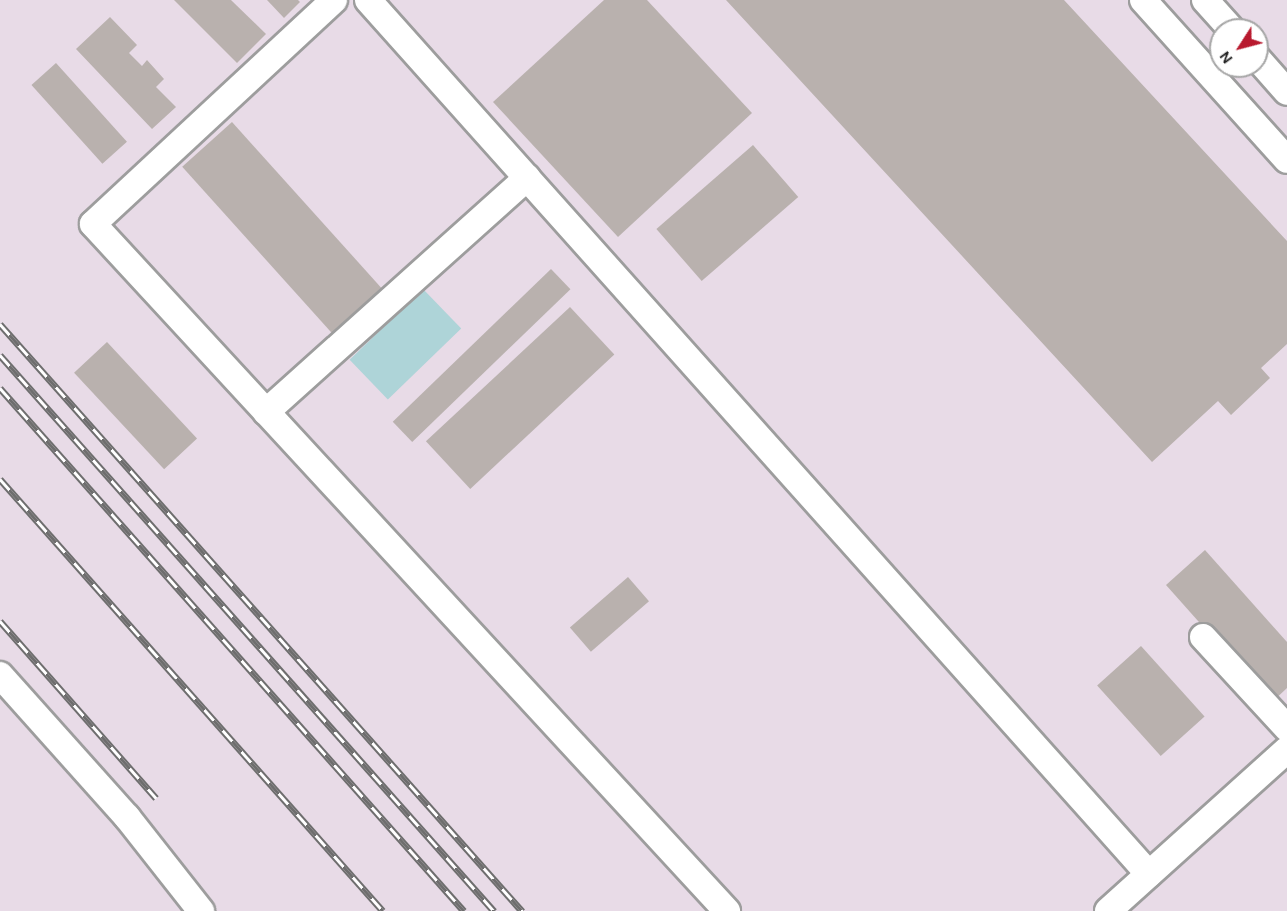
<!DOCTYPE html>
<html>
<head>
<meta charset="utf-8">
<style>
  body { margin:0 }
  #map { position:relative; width:1287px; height:911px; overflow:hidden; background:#f0ece8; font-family:Karla,sans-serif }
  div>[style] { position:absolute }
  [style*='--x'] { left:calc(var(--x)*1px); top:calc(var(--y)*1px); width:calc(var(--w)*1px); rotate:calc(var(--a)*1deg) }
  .industrial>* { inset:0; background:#e8dbe7 }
  .water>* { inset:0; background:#aed4d8; transform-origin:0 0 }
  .building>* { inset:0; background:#b9b1ae; transform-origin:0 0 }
  .roads { filter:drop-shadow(2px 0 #9d9d9d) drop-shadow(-2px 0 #9d9d9d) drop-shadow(0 2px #9d9d9d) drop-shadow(0 -2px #9d9d9d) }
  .minor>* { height:26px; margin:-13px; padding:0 13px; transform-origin:13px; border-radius:13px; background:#fff }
  .rail>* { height:7px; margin-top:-3.5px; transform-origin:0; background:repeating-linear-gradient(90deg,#fff 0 14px,#6e6e6e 0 28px); box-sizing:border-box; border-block:2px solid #6e6e6e }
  span { translate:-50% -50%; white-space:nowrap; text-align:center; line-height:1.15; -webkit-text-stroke:5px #fff; paint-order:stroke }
  .north { position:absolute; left:1209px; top:18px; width:60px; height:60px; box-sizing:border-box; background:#fff; border:2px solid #a6a6a6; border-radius:50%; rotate:234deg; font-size:16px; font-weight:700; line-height:24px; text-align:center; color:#202020 }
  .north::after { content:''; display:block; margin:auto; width:21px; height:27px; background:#b8192e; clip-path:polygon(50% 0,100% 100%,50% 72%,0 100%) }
</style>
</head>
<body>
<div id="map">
  <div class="industrial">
    <i style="clip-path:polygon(evenodd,0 0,1287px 0,1287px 911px,0 911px,0 0,1221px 30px,1257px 30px,1257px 66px,1221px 66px,1221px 30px)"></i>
  </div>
  <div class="water">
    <i style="left:423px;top:289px;width:55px;height:102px;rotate:46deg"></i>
  </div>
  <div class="building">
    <i style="clip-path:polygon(174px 0,231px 0,266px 34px,237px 63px)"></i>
    <i style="clip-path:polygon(267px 0,298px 0,300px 2px,284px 18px)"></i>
    <i style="clip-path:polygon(604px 0,647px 0,752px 113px,618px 237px,493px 102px)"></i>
    <i style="clip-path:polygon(726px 0,1064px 0,1287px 241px,1287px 344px,1261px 368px,1270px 378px,1231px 415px,1218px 401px,1152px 462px)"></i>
    <i style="clip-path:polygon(110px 17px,137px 45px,129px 53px,142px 66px,147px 60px,164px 79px,156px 87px,176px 107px,152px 129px,76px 49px)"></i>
    <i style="left:56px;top:63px;width:106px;height:33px;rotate:48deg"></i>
    <i style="left:232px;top:122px;width:232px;height:67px;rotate:48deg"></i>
    <i style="left:753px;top:145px;width:69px;height:128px;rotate:49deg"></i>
    <i style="left:551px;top:269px;width:28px;height:220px;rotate:46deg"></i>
    <i style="left:570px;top:307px;width:65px;height:197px;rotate:47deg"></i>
    <i style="left:107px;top:342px;width:132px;height:45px;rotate:47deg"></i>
    <i style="clip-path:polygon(1205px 550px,1287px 642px,1287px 688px,1271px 703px,1166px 585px)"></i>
    <i style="left:628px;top:577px;width:32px;height:77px;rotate:49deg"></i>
    <i style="left:1141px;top:646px;width:95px;height:59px;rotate:48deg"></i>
  </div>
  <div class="roads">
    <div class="minor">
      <i style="--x:334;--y:0;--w:329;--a:137.1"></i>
      <i style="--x:93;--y:224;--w:935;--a:47.3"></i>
      <i style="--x:368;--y:0;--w:1172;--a:48.22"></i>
      <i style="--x:1143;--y:0;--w:215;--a:48"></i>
      <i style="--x:1205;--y:0;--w:40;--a:48"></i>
      <i style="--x:1257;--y:58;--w:45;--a:48.6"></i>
      <i style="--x:266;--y:412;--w:351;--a:-41.9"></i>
      <i style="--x:1203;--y:637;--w:124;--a:47.3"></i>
      <i style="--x:0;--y:675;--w:191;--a:48.2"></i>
      <i style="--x:127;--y:817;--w:120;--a:51.8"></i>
      <i style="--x:1108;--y:911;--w:241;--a:-42"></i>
    </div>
  </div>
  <div class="rail">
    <i style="--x:0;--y:324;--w:786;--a:48.35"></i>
    <i style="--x:0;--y:355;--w:744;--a:48.38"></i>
    <i style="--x:0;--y:388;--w:699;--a:48.42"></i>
    <i style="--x:0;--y:479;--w:577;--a:48.44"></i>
    <i style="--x:0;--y:621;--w:236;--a:48.6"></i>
  </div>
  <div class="north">N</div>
</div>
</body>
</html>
